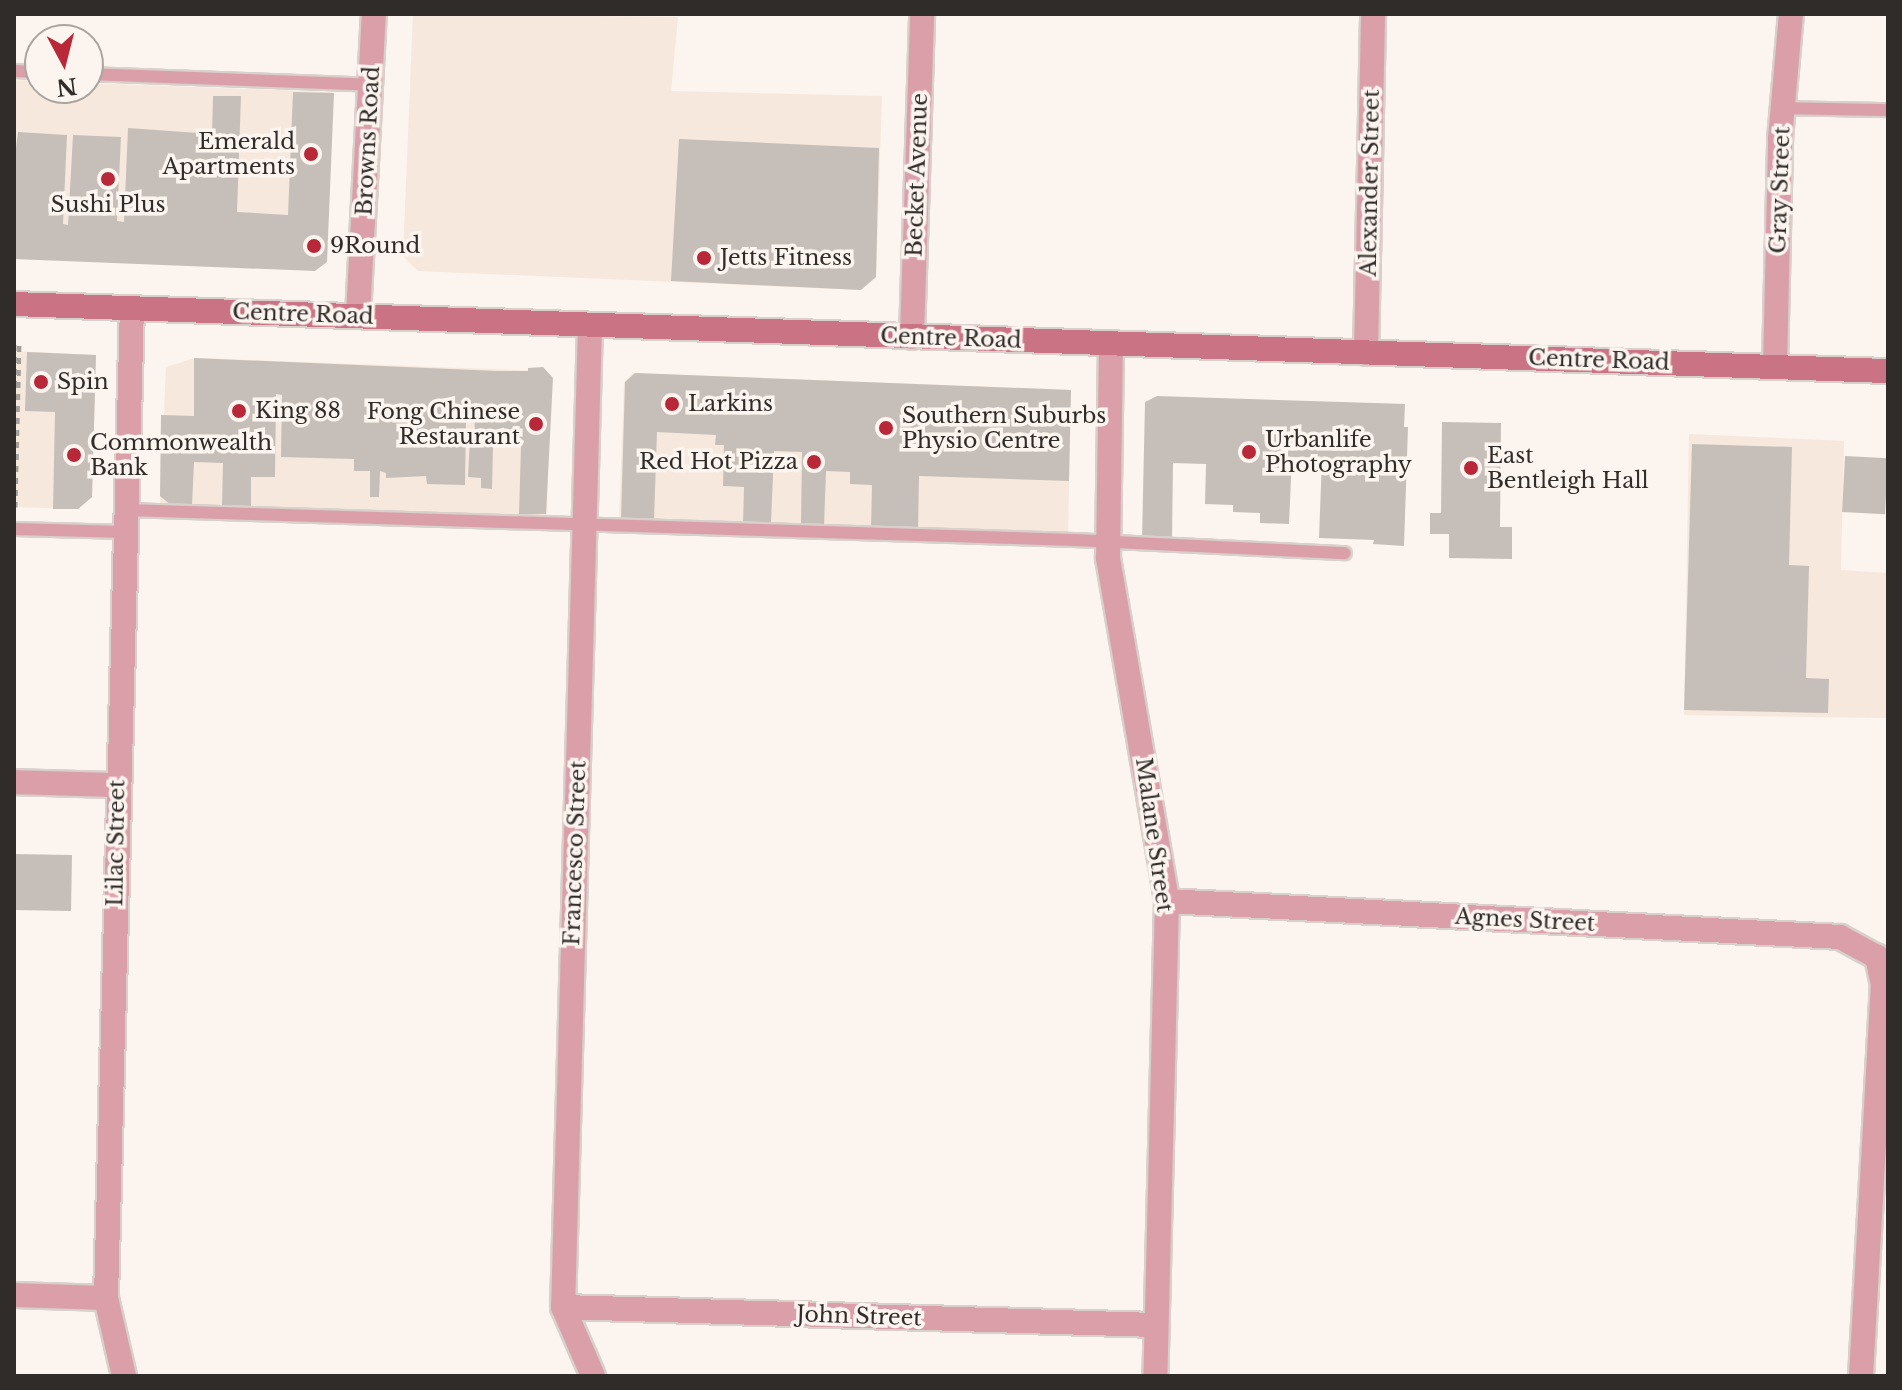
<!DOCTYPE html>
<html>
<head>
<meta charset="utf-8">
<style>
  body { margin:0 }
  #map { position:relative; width:1902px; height:1390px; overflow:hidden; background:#fcf4ee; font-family:"Libre Baskerville",serif }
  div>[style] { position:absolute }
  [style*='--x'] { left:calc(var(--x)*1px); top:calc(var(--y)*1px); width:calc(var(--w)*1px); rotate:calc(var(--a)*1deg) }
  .built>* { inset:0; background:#f6e8dc }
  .building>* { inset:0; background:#c6bfb9; transform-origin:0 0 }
  .path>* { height:5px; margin-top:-2.5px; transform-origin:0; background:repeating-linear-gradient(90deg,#a59f9a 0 6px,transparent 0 12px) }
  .roads { filter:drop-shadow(2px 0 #d7d0cb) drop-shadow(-2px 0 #d7d0cb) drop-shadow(0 2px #d7d0cb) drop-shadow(0 -2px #d7d0cb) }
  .service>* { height:12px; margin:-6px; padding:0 6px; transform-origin:6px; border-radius:6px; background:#db9faa }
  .minor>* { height:24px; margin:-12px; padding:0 12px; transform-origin:12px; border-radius:12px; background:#db9faa }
  .secondary>* { height:24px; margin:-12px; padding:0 12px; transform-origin:12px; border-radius:12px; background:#ca7385 }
  .dots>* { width:22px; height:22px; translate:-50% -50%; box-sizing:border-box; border:4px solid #fcf4ee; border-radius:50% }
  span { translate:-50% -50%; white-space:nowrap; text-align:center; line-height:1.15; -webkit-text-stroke:7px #fcf4ee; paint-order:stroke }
  .poi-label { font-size:22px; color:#2f2c29 }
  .right { translate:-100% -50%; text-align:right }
  .left { translate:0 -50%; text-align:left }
  .street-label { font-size:22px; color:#2f2c29 }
  .frame { position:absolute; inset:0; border:16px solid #2f2c29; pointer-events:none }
  .north { position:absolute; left:24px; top:24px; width:80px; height:80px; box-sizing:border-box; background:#fcf4ee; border:2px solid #aaa49f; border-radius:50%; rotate:173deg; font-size:22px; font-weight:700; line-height:32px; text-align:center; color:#2f2c29 }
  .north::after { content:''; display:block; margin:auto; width:28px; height:36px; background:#b92839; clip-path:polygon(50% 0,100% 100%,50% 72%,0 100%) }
</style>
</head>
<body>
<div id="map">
  <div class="built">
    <i style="clip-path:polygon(413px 14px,678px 17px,671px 91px,882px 96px,876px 277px,861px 290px,418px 271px,403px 256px)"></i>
    <i style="clip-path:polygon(14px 80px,40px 81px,40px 88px,88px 88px,88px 83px,332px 92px,323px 258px,14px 256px)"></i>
    <i style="clip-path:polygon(14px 351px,96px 355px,92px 497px,78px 509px,14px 507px)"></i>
    <i style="clip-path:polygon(195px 358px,541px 371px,550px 381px,547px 517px,160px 504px,166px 367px)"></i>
    <i style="clip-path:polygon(634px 373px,1071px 390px,1068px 535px,619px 520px,624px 382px)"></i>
    <i style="clip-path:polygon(1689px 434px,1844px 441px,1841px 570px,1888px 573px,1888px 718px,1684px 715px)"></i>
  </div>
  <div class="building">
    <i style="clip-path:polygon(293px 92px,334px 93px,327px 262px,315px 271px,14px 259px,14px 164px,18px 132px,67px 135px,63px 224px,68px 225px,73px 135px,121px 137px,117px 221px,124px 222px,128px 128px,212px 134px,213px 96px,241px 96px,237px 212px,288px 215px)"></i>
    <i style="clip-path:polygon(679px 139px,879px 148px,876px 277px,861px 290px,671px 281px)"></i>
    <i style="clip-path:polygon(27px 352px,96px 355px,92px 497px,78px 509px,53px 509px,55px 412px,25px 411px)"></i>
    <i style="clip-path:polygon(194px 358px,497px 371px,528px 371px,528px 368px,543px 367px,553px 378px,546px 514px,519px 514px,521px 446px,493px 445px,492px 489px,481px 488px,481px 478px,468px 477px,470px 438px,474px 438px,475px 418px,466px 418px,465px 485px,427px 484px,426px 476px,386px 478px,386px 473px,380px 471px,379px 497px,370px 497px,370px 471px,354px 471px,354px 459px,281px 457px,282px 395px,276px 394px,275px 477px,251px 477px,251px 506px,222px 505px,223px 463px,194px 462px,192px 505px,171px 505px,160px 496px,161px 415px,194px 416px)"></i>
    <i style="clip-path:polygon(635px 373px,1071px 390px,1069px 481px,919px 476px,918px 530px,871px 528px,872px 485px,850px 484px,850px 472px,826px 471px,824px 527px,801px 526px,802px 452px,774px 451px,771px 523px,743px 524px,744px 487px,723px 486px,724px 445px,715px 445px,716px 435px,657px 432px,654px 521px,621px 520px,625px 382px)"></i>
    <i style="clip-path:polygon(1157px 396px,1405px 404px,1404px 427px,1408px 427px,1404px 546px,1373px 544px,1374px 540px,1319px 538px,1322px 458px,1292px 457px,1289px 524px,1260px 523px,1260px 513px,1233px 512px,1233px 505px,1205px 504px,1206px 464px,1173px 463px,1172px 540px,1142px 540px,1145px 402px)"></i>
    <i style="clip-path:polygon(1442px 422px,1501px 423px,1500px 527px,1512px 527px,1512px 559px,1449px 558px,1449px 534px,1430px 534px,1430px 513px,1441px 513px)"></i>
    <i style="clip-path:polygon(1692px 444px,1792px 447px,1789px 565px,1809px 566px,1806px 678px,1829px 679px,1828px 713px,1684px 710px)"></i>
    <i style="left:1845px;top:456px;width:43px;height:56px;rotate:3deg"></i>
    <i style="left:14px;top:854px;width:58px;height:56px;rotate:1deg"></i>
  </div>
  <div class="path">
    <i style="--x:15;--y:507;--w:165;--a:-88.6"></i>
  </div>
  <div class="roads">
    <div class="service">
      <i style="--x:14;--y:71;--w:26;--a:2"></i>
      <i style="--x:88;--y:74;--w:283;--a:2.2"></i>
      <i style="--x:1783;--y:108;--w:105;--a:1.1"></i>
      <i style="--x:126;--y:510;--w:949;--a:1.81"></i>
      <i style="--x:1075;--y:540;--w:270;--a:2.8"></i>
      <i style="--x:14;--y:529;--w:111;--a:1.5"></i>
    </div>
    <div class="minor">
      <i style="--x:358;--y:316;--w:302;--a:-87"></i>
      <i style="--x:590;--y:325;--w:982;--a:91.57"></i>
      <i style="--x:563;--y:1307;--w:75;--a:66.5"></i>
      <i style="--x:912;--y:337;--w:323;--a:-88.2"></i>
      <i style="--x:1111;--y:344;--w:214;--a:90.8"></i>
      <i style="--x:1108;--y:558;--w:348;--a:80.2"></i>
      <i style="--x:1167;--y:901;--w:475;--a:91.4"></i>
      <i style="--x:1366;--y:353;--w:339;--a:-88.8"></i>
      <i style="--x:1775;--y:366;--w:227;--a:-88.7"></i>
      <i style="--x:1780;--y:139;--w:125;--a:-85"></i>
      <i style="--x:14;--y:782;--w:103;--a:1.7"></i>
      <i style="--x:1167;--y:901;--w:674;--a:3.06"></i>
      <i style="--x:1840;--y:937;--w:42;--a:28.4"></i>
      <i style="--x:14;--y:1295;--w:92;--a:1.9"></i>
      <i style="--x:563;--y:1307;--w:591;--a:1.74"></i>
      <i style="--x:124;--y:1376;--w:80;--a:-103"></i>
      <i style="--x:106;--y:1298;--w:990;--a:-88.5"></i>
      <i style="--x:1861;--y:1376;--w:392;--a:-86.8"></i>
      <i style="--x:1883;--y:985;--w:29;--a:-102"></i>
    </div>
    <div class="secondary">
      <i style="--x:14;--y:304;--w:1875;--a:2.05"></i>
    </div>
  </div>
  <div class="dots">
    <i style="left:311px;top:154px;background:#b92839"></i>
    <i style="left:108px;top:179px;background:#b92839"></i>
    <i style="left:314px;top:246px;background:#b92839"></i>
    <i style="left:704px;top:258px;background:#b92839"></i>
    <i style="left:41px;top:382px;background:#b92839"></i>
    <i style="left:672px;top:404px;background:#b92839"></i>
    <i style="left:239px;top:411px;background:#b92839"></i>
    <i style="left:536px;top:424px;background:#b92839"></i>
    <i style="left:886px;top:428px;background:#b92839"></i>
    <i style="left:1249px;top:452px;background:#b92839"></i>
    <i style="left:74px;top:455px;background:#b92839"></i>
    <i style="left:814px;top:462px;background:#b92839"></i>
    <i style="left:1471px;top:468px;background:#b92839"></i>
  </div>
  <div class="poi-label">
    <span class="right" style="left:295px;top:154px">Emerald<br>Apartments</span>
    <span style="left:108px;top:205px">Sushi Plus</span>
    <span class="left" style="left:330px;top:246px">9Round</span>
    <span class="left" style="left:720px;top:258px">Jetts Fitness</span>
    <span class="left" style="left:57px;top:382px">Spin</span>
    <span class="left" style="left:688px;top:404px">Larkins</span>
    <span class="left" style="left:255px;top:411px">King 88</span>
    <span class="right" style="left:520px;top:424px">Fong Chinese<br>Restaurant</span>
    <span class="left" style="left:902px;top:428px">Southern Suburbs<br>Physio Centre</span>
    <span class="left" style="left:1265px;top:452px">Urbanlife<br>Photography</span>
    <span class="left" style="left:90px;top:455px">Commonwealth<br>Bank</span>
    <span class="left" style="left:1487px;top:468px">East<br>Bentleigh Hall</span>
    <span class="right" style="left:798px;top:462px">Red Hot Pizza</span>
  </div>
  <div class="street-label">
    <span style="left:368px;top:141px;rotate:-87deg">Browns Road</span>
    <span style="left:917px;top:175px;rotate:-88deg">Becket Avenue</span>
    <span style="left:1370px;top:183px;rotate:-89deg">Alexander Street</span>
    <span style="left:1780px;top:190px;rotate:-88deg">Gray Street</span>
    <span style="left:303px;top:314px;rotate:2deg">Centre Road</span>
    <span style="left:951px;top:338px;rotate:2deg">Centre Road</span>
    <span style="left:1599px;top:360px;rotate:2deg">Centre Road</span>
    <span style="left:1154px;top:835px;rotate:82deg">Malane Street</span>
    <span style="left:116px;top:843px;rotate:-89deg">Lilac Street</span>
    <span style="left:575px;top:853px;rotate:-88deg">Francesco Street</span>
    <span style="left:1525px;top:920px;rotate:3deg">Agnes Street</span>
    <span style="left:859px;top:1316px;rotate:2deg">John Street</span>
  </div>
  <div class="frame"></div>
  <div class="north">N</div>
</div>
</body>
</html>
